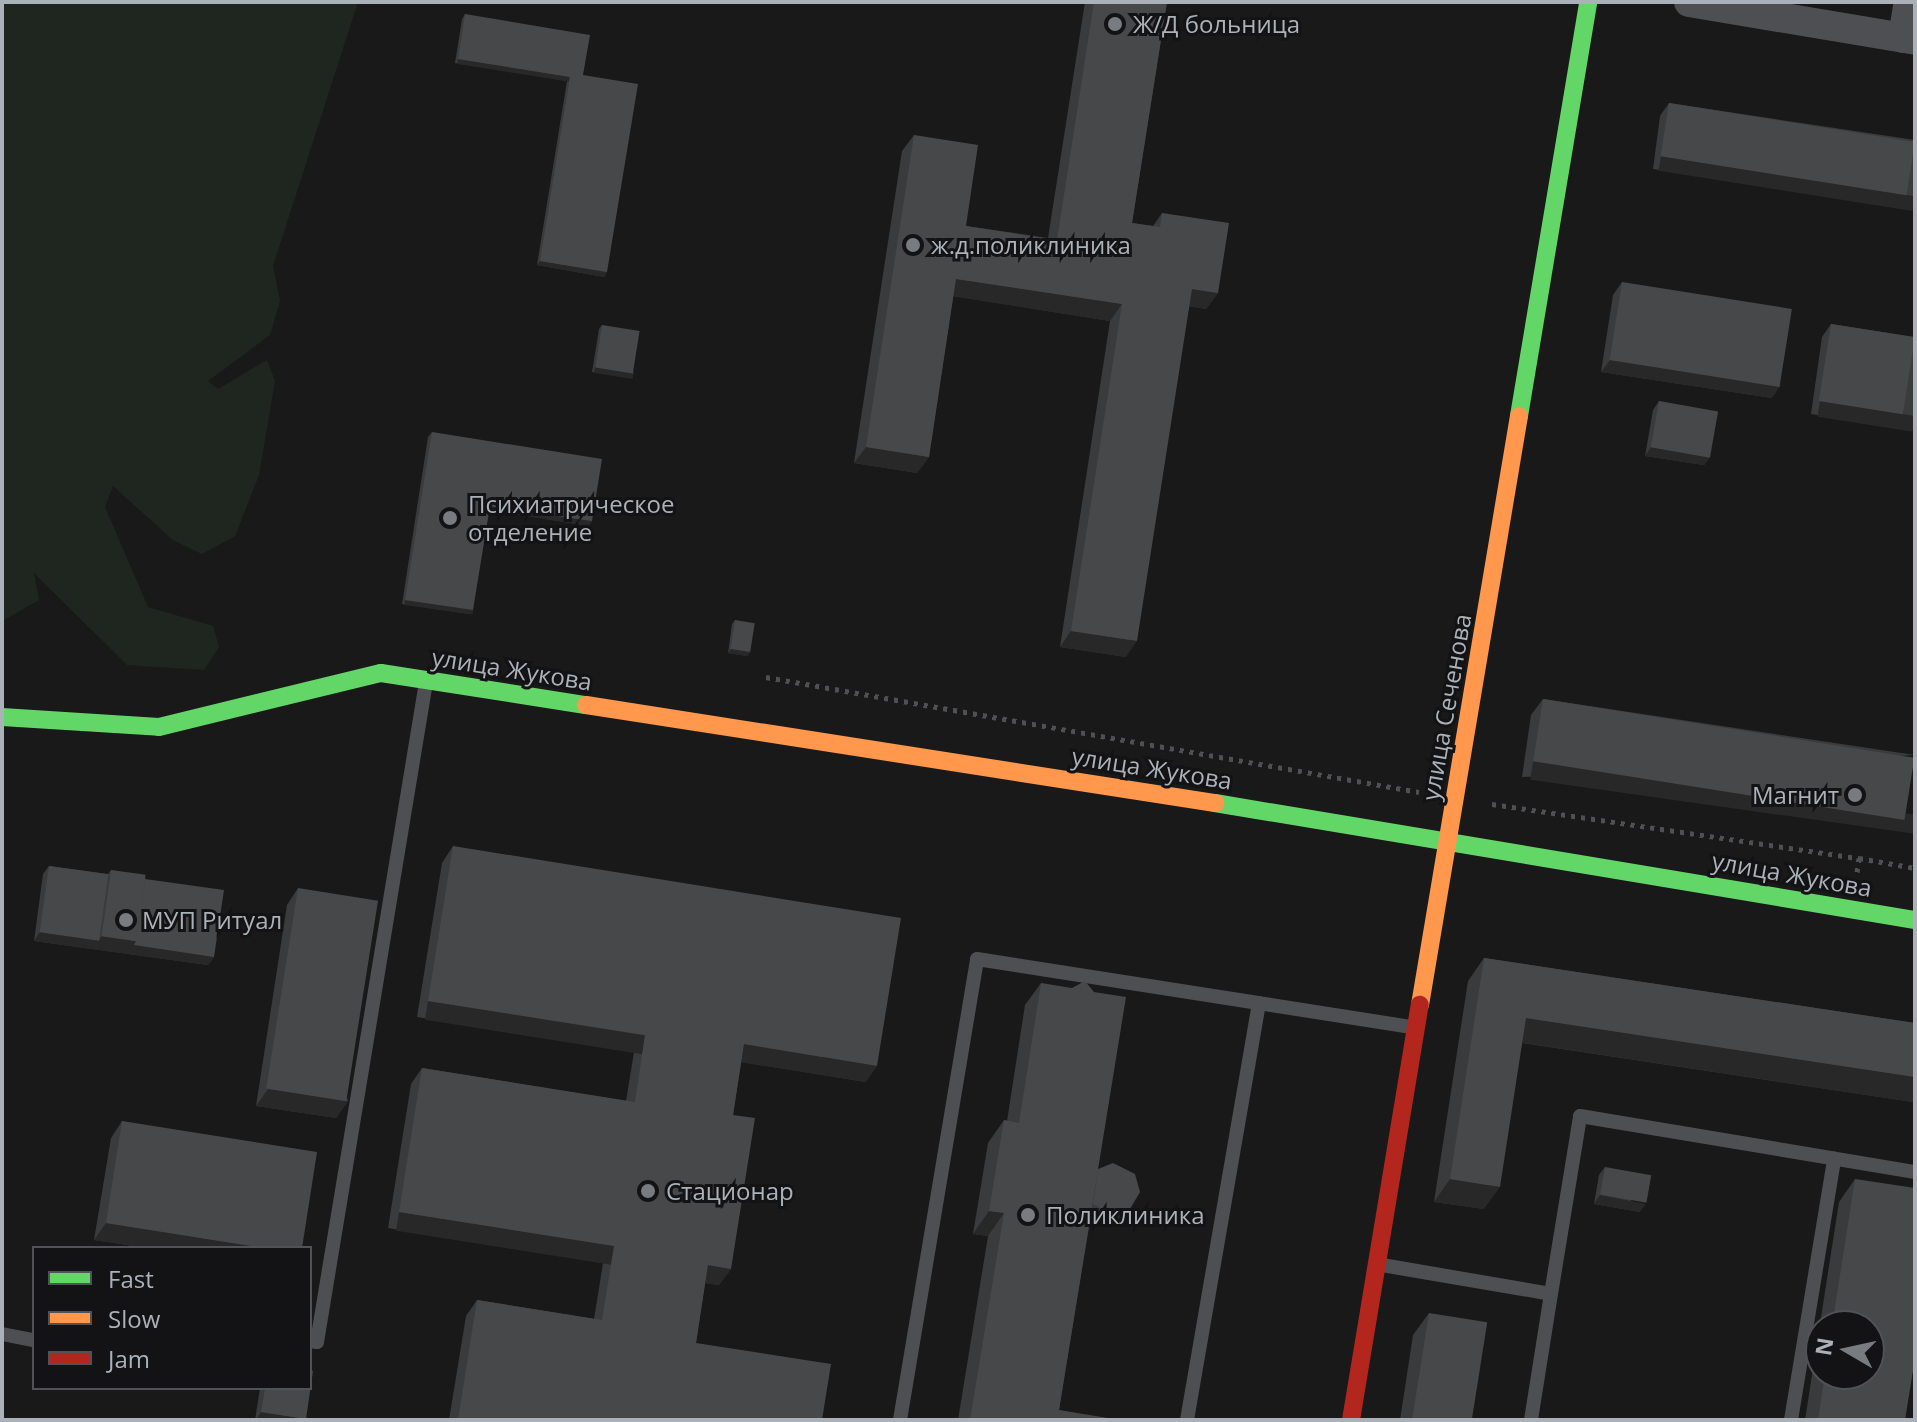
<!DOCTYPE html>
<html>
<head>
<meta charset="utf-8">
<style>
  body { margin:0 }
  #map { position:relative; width:1917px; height:1422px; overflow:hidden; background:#191919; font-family:"Open Sans",sans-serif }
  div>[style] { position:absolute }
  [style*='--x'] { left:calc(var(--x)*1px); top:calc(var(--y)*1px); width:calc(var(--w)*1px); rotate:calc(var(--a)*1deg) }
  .green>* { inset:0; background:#1f2620 }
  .path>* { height:5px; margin-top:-2.5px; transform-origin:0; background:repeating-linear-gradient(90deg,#4f5053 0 4px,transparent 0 10px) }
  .lane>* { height:14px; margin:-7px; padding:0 7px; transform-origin:7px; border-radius:7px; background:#4d4f52 }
  .street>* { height:30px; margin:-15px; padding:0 15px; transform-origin:15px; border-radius:15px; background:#4d4f52 }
  .fast>* { height:18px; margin:-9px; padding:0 9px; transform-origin:9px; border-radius:9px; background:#63d668 }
  .slow>* { height:18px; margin:-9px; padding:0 9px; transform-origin:9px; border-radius:9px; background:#ff974d }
  .jam>* { height:18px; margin:-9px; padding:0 9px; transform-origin:9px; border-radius:9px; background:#b3261e }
  .wall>* { inset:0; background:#3a3b3c }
  .shaded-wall>* { inset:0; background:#282829; transform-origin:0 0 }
  .building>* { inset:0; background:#47484a; transform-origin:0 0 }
  .dots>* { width:22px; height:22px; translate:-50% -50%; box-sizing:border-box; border:4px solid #131315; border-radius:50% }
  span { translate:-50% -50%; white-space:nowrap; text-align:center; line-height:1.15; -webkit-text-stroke:6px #131315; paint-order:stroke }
  .poi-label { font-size:24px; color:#abb1b9 }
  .left { translate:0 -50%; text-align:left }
  .right { translate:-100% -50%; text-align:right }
  .street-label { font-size:24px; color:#abb1b9 }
  .frame { position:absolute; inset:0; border:4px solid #abb1b9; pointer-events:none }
  .legend { position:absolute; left:32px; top:1246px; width:280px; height:144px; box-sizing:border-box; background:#131315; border:2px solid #505257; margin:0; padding:10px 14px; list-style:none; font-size:24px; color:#abb1b9 }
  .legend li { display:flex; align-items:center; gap:16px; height:40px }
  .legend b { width:40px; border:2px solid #505257 }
  .north { position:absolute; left:1805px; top:1310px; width:80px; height:80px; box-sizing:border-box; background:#131315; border:2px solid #505257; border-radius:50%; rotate:279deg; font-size:22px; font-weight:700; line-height:32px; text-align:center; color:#abb1b9 }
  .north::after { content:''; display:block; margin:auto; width:28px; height:36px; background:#787c81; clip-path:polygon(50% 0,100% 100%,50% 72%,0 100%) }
</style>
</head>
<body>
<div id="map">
  <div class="green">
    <i style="clip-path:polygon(2px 2px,358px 2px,273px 266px,280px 301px,270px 335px,208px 381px,218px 389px,267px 360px,275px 381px,259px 475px,235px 536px,202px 554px,173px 540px,113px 486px,105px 507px,148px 607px,213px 626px,219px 647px,204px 670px,127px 665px,34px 573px,39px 600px,2px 621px)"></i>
  </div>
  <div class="path">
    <i style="--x:766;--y:677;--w:663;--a:9.99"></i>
    <i style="--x:1492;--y:804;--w:371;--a:8.4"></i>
    <i style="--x:1859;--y:858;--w:15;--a:98"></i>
    <i style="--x:1859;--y:858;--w:57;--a:10.1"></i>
  </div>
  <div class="lane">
    <i style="--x:1382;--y:1265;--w:171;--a:9.7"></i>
    <i style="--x:1551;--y:1294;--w:180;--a:-80.7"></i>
    <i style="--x:1580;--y:1116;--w:340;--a:9.5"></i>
    <i style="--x:2;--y:1334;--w:33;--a:11"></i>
    <i style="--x:310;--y:1341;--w:7;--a:8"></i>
    <i style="--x:317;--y:1342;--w:669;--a:-80.62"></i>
    <i style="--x:900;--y:1420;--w:467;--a:-80.5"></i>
    <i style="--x:977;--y:959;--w:440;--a:8.9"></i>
    <i style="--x:1187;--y:1420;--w:423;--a:-80.2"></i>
    <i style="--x:1531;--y:1420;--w:128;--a:-81"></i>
    <i style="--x:1791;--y:1420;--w:265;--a:-80.6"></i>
  </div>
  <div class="street">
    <i style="--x:1689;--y:2;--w:229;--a:9.5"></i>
    <i style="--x:1903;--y:38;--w:36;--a:-81"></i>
  </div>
  <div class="fast">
    <i style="--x:1519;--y:416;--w:420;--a:-80.5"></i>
    <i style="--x:2;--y:717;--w:157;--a:3.6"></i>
    <i style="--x:159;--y:727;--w:228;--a:-13.7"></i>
    <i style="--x:381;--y:673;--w:207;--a:8.9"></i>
    <i style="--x:1215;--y:803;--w:710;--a:9.49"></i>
  </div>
  <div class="slow">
    <i style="--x:586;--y:705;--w:637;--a:8.86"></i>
    <i style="--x:1420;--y:1005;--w:597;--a:-80.46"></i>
  </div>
  <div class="jam">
    <i style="--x:1351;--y:1420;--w:421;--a:-80.6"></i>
  </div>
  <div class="wall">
    <i style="clip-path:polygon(1085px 2px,1167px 2px,1132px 223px,1153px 226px,1162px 213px,1218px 293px,1206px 309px,1189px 306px,1126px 657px,1060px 647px,1110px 321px,953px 296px,929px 457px,917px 473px,854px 463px,902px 151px,914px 135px,966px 226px,1048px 238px)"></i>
    <i style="clip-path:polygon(465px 14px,583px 75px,607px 272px,604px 277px,537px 265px,567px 81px,455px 63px,462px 19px)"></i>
    <i style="clip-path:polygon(1669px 103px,1915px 140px,1915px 208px,1653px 169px,1660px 116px)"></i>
    <i style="clip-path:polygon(1622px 282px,1772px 398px,1601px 372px,1613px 295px)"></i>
    <i style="clip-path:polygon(1831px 324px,1915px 337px,1915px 430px,1811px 414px,1822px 337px)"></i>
    <i style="clip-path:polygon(602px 325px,634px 373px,631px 378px,592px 372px,599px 329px)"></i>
    <i style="clip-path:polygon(1659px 401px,1710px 457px,1704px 465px,1645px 456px,1653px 410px)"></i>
    <i style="clip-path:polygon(432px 432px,592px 521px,589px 526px,489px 510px,470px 614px,402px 604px,428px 437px)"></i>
    <i style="clip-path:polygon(735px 620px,750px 652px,747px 656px,728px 653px,732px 624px)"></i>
    <i style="clip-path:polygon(1543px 699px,1915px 755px,1522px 777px,1531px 715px)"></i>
    <i style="clip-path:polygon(453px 846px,866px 1082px,741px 1062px,733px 1115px,731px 1269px,719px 1285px,705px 1283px,696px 1343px,822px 1420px,449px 1420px,466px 1316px,477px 1300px,594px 1319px,603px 1263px,388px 1228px,411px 1084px,422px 1068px,626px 1101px,634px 1052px,417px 1017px,442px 863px)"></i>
    <i style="clip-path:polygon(49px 866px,108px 874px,111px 870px,145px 879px,214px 957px,208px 965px,34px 941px,43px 874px)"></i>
    <i style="clip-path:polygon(298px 888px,348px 1101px,336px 1118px,256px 1106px,287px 905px)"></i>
    <i style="clip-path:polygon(1484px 958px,1915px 1023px,1915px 1099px,1913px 1102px,1522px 1043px,1484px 1209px,1434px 1202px,1468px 981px)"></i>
    <i style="clip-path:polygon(1041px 983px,1098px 1169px,1130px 1209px,1124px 1218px,1107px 1224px,1091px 1215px,1059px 1410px,1109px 1420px,958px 1420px,988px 1236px,973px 1234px,988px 1143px,1004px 1120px,1007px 1121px,1025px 1005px)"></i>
    <i style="clip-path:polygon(122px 1121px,302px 1248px,147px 1248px,94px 1240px,111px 1138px)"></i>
    <i style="clip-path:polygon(1605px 1167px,1640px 1212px,1594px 1204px,1599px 1175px)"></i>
    <i style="clip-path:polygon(evenodd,1855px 1179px,1905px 1420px,1805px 1420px,1839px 1202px,1855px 1179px,1821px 1326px,1869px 1326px,1869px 1374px,1821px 1374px,1821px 1326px)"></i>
    <i style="clip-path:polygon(1429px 1313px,1471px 1420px,1400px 1420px,1413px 1335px)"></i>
    <i style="clip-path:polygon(260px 1388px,310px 1388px,305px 1420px,255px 1420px)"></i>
  </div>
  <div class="shaded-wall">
    <i style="left:458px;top:59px;width:113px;height:5px;rotate:9deg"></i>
    <i style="left:1661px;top:156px;width:257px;height:15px;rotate:9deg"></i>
    <i style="clip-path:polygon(540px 261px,607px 272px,604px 277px,537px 265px)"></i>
    <i style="clip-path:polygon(956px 279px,1122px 304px,1110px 321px,945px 295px)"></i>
    <i style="clip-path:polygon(1192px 289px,1218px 293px,1206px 309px,1180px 305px)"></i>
    <i style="clip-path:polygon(1610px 360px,1781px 385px,1772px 398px,1601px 372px)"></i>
    <i style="left:595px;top:367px;width:39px;height:6px;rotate:9deg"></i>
    <i style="left:1820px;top:401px;width:96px;height:16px;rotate:9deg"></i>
    <i style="clip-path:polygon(866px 447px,929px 457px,917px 473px,854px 463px)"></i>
    <i style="clip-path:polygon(1651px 447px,1710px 457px,1704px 465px,1645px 456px)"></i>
    <i style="clip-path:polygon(490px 506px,592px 521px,589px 526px,487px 510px)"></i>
    <i style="left:405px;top:600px;width:69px;height:5px;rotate:8deg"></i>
    <i style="clip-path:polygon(1071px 631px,1137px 641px,1126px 657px,1060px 647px)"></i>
    <i style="clip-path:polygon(731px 649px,750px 652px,747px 656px,728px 653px)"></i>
    <i style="left:1533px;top:761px;width:386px;height:19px;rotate:8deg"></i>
    <i style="clip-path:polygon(40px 932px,99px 940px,102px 936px,136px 941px,214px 957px,208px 965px,34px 941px)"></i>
    <i style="left:428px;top:1001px;width:220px;height:19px;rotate:9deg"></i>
    <i style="clip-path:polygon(1526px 1018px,1915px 1077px,1915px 1099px,1913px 1102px,1510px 1041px)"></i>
    <i style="clip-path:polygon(744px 1044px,877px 1066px,866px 1082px,733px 1061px)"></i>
    <i style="clip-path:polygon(268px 1089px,348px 1101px,336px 1118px,256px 1106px)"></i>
    <i style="clip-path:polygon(1450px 1179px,1500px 1187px,1484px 1209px,1434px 1202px)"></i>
    <i style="clip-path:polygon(1600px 1195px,1646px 1204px,1640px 1212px,1594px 1204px)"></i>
    <i style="clip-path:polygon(1130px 1209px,1124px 1218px,1107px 1224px,1113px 1215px)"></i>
    <i style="clip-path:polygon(989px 1211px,1004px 1213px,988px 1236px,973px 1234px)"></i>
    <i style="left:399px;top:1212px;width:218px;height:19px;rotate:9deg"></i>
    <i style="clip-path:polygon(106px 1223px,264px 1248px,147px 1248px,94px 1240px)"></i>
    <i style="clip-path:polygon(708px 1265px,731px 1269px,719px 1285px,697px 1282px)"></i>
    <i style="clip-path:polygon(261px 1412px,306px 1419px,305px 1420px,256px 1420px)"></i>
  </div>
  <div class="building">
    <i style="clip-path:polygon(1094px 2px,1167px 2px,1132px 223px,1160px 227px,1162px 213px,1229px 223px,1218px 293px,1192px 289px,1137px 641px,1071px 631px,1122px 304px,956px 279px,929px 457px,866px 447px,914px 135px,978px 145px,966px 226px,1057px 240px)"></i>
    <i style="clip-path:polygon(465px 14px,590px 35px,583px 75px,638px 84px,607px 272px,540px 261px,570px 77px,458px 59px)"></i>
    <i style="left:1669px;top:103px;width:249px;height:54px;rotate:9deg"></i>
    <i style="left:1622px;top:282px;width:172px;height:79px;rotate:9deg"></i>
    <i style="left:1831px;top:324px;width:85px;height:78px;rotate:9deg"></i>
    <i style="left:602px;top:325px;width:38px;height:43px;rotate:9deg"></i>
    <i style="left:1659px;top:401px;width:60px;height:47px;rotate:10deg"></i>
    <i style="clip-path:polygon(432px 432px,602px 459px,592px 521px,490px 506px,473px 610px,405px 600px)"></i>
    <i style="left:735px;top:620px;width:20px;height:29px;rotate:9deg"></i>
    <i style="left:1543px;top:699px;width:376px;height:63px;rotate:9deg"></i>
    <i style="clip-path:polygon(453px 846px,901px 918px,877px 1066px,744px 1044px,733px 1115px,755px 1118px,731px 1269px,708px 1265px,696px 1343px,831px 1364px,822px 1420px,458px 1420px,477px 1300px,602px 1320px,614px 1246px,399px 1212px,422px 1068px,635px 1102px,645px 1035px,428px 1001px)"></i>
    <i style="left:49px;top:866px;width:60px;height:67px;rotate:8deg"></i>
    <i style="left:111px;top:870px;width:35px;height:67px;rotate:8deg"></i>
    <i style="clip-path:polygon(145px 879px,224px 890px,214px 957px,134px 945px,136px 941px)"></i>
    <i style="left:298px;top:888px;width:81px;height:203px;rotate:9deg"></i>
    <i style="clip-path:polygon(1484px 958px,1915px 1023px,1915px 1077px,1526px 1018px,1500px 1187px,1450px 1179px)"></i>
    <i style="clip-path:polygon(1085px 981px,1094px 992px,1126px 997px,1059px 1410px,1108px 1418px,1109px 1420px,970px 1420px,1004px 1213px,989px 1211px,1004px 1120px,1019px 1123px,1041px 983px,1072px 988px)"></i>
    <i style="clip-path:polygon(122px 1121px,317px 1152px,302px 1248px,264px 1248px,106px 1223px)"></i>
    <i style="clip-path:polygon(1113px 1163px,1135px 1174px,1140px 1192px,1130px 1209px,1113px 1215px,1093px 1204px,1098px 1169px)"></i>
    <i style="left:1605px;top:1167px;width:47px;height:28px;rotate:10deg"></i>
    <i style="clip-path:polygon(1855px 1179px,1915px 1188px,1915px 1358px,1905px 1420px,1818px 1420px,1825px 1374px,1869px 1374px,1869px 1326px,1832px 1326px)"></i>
    <i style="left:1429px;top:1313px;width:59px;height:108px;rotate:9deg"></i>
    <i style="clip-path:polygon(310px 1370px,313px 1371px,306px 1419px,261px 1412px,265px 1388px,310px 1388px)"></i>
  </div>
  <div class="dots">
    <i style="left:1115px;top:24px;background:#787c81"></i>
    <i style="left:913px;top:245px;background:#787c81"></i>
    <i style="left:450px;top:518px;background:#787c81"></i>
    <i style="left:1855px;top:795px;background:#787c81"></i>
    <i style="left:126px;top:920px;background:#787c81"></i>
    <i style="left:648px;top:1191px;background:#787c81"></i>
    <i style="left:1028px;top:1215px;background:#787c81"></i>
  </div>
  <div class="poi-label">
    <span class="left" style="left:1133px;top:24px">Ж/Д больница</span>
    <span class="left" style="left:931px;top:245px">ж.д.поликлиника</span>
    <span class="left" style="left:468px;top:518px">Психиатрическое<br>отделение</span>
    <span class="right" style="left:1839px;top:795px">Магнит</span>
    <span class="left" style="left:142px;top:920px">МУП Ритуал</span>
    <span class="left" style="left:666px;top:1191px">Стационар</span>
    <span class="left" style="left:1046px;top:1215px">Поликлиника</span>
  </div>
  <div class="street-label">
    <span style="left:512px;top:669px;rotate:9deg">улица Жукова</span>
    <span style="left:1446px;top:707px;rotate:-80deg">улица Сеченова</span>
    <span style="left:1152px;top:768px;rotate:9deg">улица Жукова</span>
    <span style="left:1792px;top:874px;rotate:10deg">улица Жукова</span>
  </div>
  <div class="frame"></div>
  <ul class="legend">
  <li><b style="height:10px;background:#63d668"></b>Fast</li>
  <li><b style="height:10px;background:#ff974d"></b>Slow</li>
  <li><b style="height:10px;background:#b3261e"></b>Jam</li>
  </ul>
  <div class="north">N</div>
</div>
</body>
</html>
